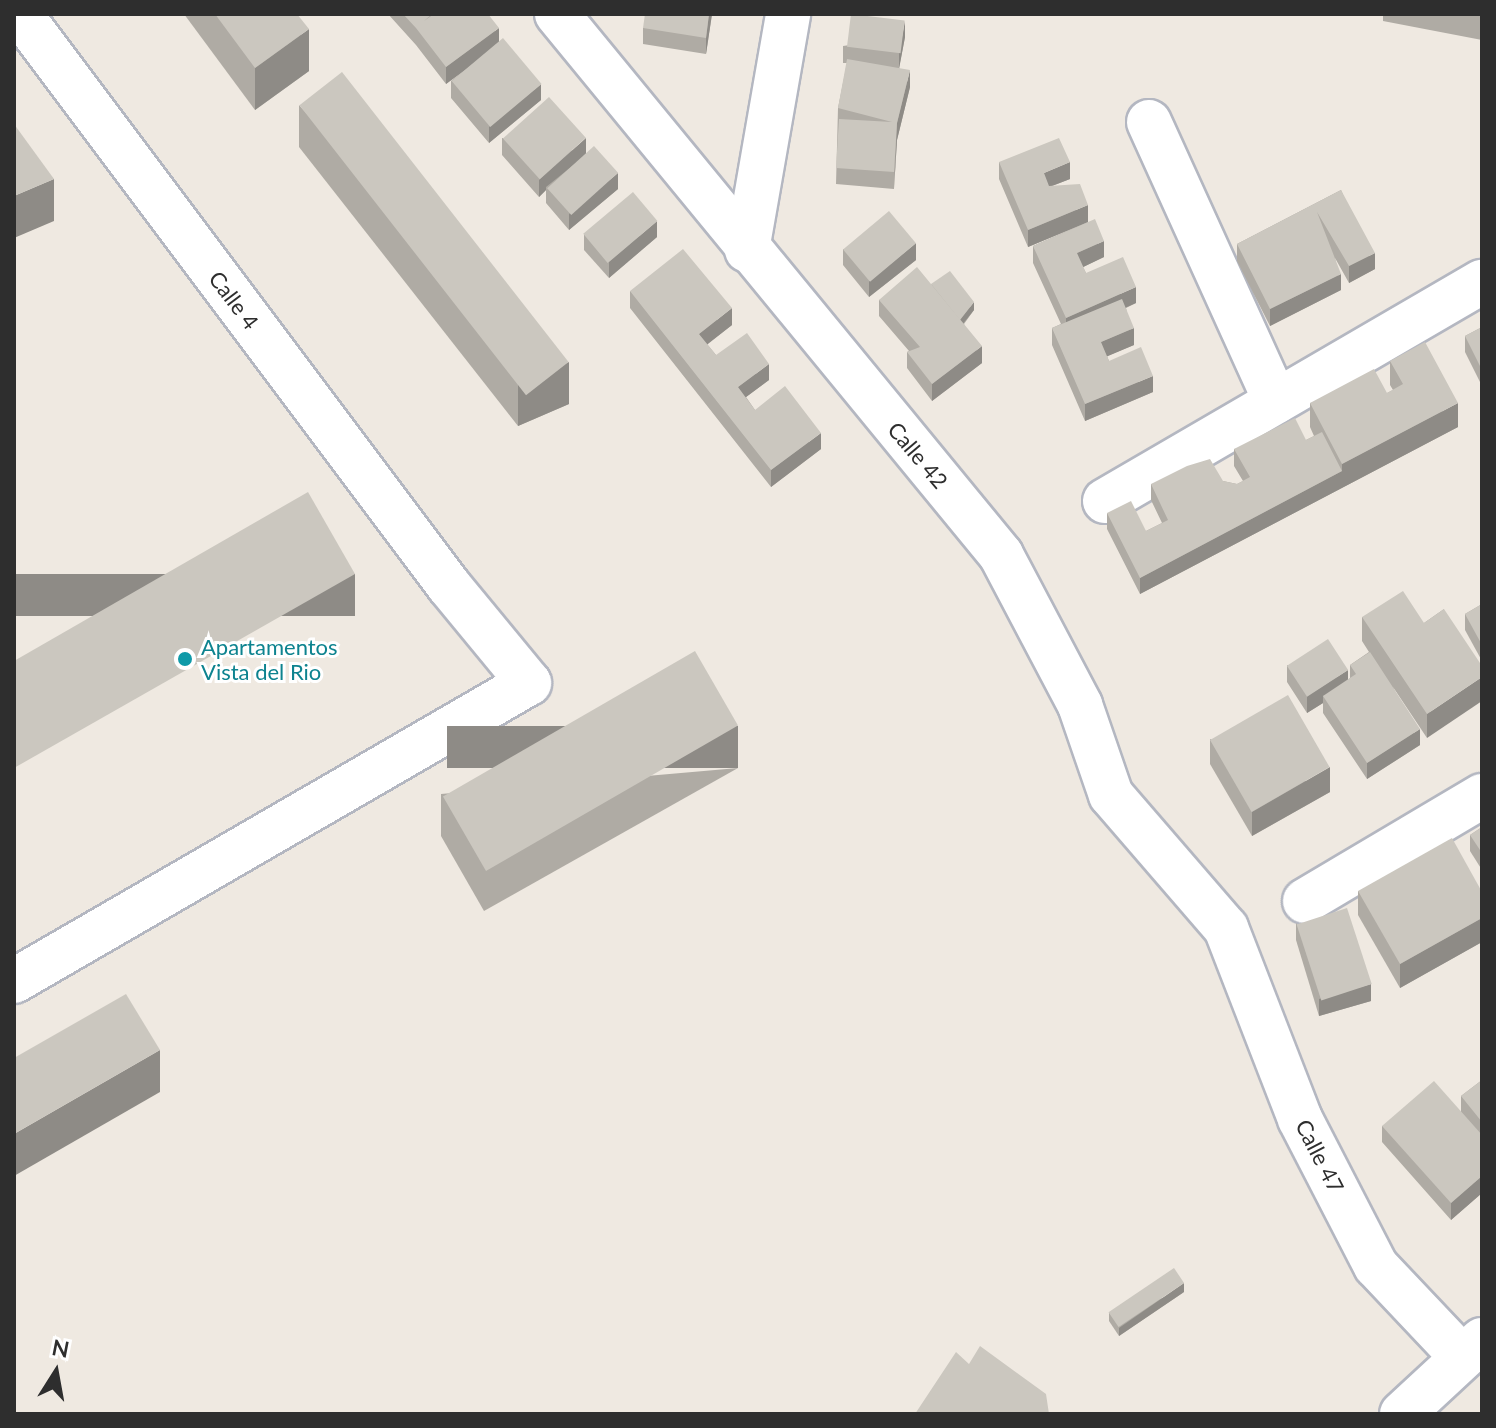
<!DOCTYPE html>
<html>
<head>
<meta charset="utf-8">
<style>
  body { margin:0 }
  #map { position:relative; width:1496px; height:1428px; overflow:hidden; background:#efe9e1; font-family:Lato,sans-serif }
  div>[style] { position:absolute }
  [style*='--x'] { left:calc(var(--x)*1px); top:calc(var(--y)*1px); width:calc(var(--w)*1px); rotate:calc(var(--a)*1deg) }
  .roads { filter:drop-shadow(2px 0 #b4b7c1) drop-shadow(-2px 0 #b4b7c1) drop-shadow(0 2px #b4b7c1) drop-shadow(0 -2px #b4b7c1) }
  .street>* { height:44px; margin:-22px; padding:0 22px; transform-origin:22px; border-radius:22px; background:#fff }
  .secondary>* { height:44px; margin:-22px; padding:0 22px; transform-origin:22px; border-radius:22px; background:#fff }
  .wall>* { inset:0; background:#afaba4 }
  .shaded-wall>* { inset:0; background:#8e8b86; transform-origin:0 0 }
  .building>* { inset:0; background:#cbc7bf; transform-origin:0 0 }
  .dots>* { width:22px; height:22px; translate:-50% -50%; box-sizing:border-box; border:4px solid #fff; border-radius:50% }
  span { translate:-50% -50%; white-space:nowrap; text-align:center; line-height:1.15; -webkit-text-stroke:6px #fff; paint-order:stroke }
  .street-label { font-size:22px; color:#2e2e2e }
  .culture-label { font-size:22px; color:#0d838f }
  .left { translate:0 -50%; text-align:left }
  .frame { position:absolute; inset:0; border:16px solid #2e2e2e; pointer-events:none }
  .north { position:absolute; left:16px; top:1332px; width:80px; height:80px; -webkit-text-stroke:6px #fff; paint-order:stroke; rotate:11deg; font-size:22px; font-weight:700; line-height:32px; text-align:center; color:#2e2e2e }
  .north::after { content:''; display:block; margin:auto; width:28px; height:36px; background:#2e2e2e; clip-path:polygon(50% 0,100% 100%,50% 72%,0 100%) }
</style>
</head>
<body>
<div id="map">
  <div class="roads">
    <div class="street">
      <i style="--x:557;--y:14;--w:700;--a:50.62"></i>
      <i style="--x:1001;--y:555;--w:170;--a:62.2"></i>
      <i style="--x:1080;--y:705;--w:95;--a:71"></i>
      <i style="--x:1111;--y:795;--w:176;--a:49.2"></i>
      <i style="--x:1226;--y:928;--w:205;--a:68.8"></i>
      <i style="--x:1300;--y:1119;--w:165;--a:62.7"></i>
      <i style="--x:1376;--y:1266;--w:124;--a:46.6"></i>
      <i style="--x:1149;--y:122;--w:307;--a:65.6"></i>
      <i style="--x:747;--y:250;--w:240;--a:-80.1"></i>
      <i style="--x:1105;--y:501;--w:436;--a:-30.2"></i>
      <i style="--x:1305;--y:901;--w:206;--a:-30.7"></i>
      <i style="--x:14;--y:981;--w:595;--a:-30.06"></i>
      <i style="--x:529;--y:683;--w:126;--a:-129.5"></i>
      <i style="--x:449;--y:586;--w:715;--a:-126.87"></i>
    </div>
    <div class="secondary">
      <i style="--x:1402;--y:1414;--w:109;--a:-42.8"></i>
    </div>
  </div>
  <div class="wall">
    <i style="clip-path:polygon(184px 14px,297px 14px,309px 71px,255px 110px)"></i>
    <i style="clip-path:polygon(388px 14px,488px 14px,499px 42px,541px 100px,489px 143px,451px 98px,451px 81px,466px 69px,446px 84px,416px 45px)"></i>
    <i style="clip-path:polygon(712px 14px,706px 54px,643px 44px,643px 28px)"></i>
    <i style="clip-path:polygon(1383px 14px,1482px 14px,1482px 40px,1383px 21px)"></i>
    <i style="clip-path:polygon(905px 37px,899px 68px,910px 87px,897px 140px,894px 189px,836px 184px,838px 108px,847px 63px,843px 63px,843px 46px)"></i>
    <i style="clip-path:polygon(299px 105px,569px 404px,518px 426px,299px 147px)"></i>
    <i style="clip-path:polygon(502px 138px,586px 153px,618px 189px,569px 230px,546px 203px,546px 190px,539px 197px,502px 155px)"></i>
    <i style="clip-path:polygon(999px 162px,1070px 179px,1052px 186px,1088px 222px,1104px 257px,1083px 267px,1086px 273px,1136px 303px,1126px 308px,1134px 345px,1107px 356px,1109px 361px,1153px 392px,1085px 421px,1052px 345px,1052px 328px,1061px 324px,1033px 263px,1033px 246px,1081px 225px,1028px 247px,999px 179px)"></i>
    <i style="clip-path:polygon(1341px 190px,1375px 269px,1349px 283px,1335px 258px,1341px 290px,1270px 326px,1237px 261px,1237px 244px)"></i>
    <i style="clip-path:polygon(584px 234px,657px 237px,609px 278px,584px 250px)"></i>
    <i style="clip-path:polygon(843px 249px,916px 260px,869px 297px,843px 265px)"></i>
    <i style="clip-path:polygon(931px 284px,974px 310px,964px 324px,982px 363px,932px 401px,907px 368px,907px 352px,909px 351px,879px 316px,879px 300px)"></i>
    <i style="clip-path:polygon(630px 291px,732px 325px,707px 344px,716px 355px,769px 380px,746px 397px,755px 410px,821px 449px,771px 487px,630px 308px)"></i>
    <i style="clip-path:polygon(1482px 327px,1482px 386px,1465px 352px,1465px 336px)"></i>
    <i style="clip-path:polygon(1390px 361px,1458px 427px,1140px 594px,1107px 529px,1107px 513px,1146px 531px,1162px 523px,1151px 500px,1151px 484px,1223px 481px,1237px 484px,1243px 481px,1234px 466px,1234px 449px,1306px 440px,1314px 436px,1310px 427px,1310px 403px,1387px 393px,1393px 390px,1390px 385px)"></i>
    <i style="clip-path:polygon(1482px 604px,1482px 661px,1465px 630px,1465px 614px)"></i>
    <i style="clip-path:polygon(1444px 609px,1427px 738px,1393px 687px,1420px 745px,1367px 779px,1323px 713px,1323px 703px,1307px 713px,1287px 682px,1287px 665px,1348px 680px,1350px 678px,1350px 665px,1369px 652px,1362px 641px,1362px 617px,1424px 623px)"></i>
    <i style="clip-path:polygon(1210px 739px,1330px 792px,1252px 836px,1210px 764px)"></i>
    <i style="clip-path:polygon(738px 768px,484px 911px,441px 836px,441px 794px)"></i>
    <i style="clip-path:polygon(1482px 827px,1482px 870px,1470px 851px,1470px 835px)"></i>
    <i style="clip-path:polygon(1358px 891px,1482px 892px,1482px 942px,1400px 988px,1358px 915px)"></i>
    <i style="clip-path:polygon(1296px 923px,1371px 1001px,1319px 1016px,1296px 940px)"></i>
    <i style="clip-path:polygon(1482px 1080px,1482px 1193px,1451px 1220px,1382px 1142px,1382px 1126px,1461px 1112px,1461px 1096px)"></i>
    <i style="clip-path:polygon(1184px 1292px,1119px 1336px,1109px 1321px,1109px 1313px)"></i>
  </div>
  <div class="shaded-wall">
    <i style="clip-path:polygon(709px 14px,712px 14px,706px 54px,706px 38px)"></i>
    <i style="clip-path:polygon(905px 21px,905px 37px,899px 69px,899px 53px)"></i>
    <i style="clip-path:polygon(499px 28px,499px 45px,446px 84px,446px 67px)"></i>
    <i style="clip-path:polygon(309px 29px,309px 71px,255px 110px,255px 68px)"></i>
    <i style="clip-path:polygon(910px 70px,910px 87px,897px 140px,894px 189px,897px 123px)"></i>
    <i style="clip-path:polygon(541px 84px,541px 100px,489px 143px,489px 127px)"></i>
    <i style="clip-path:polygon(586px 138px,586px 155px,546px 187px,546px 190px,539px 197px,539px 180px)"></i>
    <i style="clip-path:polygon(1070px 162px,1070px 179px,1044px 189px,1044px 173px)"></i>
    <i style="clip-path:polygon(618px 173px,618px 189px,569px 230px,569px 214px)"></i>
    <i style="clip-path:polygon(54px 179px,54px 221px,14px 238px,14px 196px)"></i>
    <i style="clip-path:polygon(1088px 205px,1088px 222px,1028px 247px,1028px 230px)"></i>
    <i style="clip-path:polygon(657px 221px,657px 237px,609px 278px,609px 262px)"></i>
    <i style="clip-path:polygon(1104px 241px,1104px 257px,1077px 270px,1077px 253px)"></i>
    <i style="clip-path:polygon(916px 243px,916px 260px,869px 297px,869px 281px)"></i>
    <i style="clip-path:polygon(1375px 253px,1375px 269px,1349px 283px,1349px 266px)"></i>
    <i style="clip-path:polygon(1341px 274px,1341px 290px,1270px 326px,1270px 309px)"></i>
    <i style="clip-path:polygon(1136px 287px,1136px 303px,1066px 334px,1066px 318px)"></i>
    <i style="clip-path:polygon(974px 302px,974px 310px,958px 330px,958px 322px)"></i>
    <i style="clip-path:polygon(732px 308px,732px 325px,699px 351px,699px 334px)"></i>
    <i style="clip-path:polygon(1134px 328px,1134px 345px,1101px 359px,1101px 342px)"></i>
    <i style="clip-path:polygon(982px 346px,982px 363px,932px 401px,932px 384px)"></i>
    <i style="clip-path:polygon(569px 362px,569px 404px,518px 426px,518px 384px)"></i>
    <i style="clip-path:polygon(769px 364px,769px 380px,738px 403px,738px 387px)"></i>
    <i style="clip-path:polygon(1153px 376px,1153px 392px,1085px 421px,1085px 404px)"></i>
    <i style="clip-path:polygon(1458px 403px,1458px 427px,1140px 594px,1140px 578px,1342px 471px,1342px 464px)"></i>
    <i style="clip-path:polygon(821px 433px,821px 449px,771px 487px,771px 470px)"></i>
    <i style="left:355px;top:574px;width:42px;height:392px;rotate:90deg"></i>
    <i style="clip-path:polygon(1348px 670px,1348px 686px,1323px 696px,1323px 703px,1307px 713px,1307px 696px)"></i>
    <i style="clip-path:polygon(1482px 677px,1482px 701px,1427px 738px,1427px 714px)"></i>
    <i style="left:738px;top:726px;width:42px;height:291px;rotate:90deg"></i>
    <i style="clip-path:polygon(1420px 729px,1420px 745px,1367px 779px,1367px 763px)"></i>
    <i style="clip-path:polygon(1330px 767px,1330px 792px,1252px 836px,1252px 812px)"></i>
    <i style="clip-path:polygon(1482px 918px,1482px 942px,1400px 988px,1400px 964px)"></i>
    <i style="clip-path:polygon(1371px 984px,1371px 1001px,1319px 1016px,1319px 999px)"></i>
    <i style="clip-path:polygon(160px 1050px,160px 1092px,14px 1176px,14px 1134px)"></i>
    <i style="clip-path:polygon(1482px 1176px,1482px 1193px,1451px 1220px,1451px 1203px)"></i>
    <i style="clip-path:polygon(1184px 1283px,1184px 1292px,1119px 1336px,1119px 1328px)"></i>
  </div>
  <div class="building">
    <i style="clip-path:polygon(215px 14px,297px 14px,309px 29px,255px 68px)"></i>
    <i style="clip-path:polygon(403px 14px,432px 14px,424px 21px,434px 14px,488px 14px,499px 28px,446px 67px,416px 28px)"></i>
    <i style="clip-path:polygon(645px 14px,709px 14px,706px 38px,643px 28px)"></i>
    <i style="left:851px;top:14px;width:54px;height:33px;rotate:7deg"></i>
    <i style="left:503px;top:38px;width:60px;height:67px;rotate:50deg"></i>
    <i style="clip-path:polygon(847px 59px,910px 70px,897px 123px,894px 172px,836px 168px,839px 119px,892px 122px,838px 108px)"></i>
    <i style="left:342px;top:72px;width:368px;height:54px;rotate:52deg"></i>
    <i style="left:549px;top:97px;width:55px;height:62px;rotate:48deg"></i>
    <i style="clip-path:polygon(14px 124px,54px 179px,14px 196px)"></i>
    <i style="clip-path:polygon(1059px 138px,1070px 162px,1044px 173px,1049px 186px,1080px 184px,1088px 205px,1028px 230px,999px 162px)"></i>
    <i style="left:594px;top:146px;width:36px;height:63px;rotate:48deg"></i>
    <i style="clip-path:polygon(1341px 190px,1375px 253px,1349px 266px,1317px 212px,1341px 274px,1270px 309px,1237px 244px)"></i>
    <i style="left:633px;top:192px;width:38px;height:65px;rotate:50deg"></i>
    <i style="left:889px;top:211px;width:42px;height:60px;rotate:50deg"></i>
    <i style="clip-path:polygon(1095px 219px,1104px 241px,1077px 253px,1086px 273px,1123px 257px,1136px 287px,1066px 318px,1033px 246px)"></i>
    <i style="clip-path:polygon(683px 249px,732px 308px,699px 334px,716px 355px,747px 333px,769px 364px,738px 387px,755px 410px,785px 386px,821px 433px,771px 470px,630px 291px)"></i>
    <i style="clip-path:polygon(917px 267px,982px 346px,932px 384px,907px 352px,920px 347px,879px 300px)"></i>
    <i style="clip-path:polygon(950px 271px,974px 302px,960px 320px,931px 284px)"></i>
    <i style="clip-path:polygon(1122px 299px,1134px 328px,1101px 342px,1109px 361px,1141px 347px,1153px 376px,1085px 404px,1052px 328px)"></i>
    <i style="clip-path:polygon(1482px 327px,1482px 370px,1465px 336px)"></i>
    <i style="clip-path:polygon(1425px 342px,1458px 403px,1342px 464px,1310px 403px,1374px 369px,1387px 393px,1403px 384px,1390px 361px)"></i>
    <i style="clip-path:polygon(1295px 418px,1306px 440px,1322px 432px,1342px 471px,1140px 578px,1107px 513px,1131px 501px,1146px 531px,1168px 520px,1151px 484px,1187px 466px,1210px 459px,1223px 481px,1237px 484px,1250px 477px,1234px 449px)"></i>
    <i style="clip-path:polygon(308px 492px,355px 574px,14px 768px,14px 661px)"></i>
    <i style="clip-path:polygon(1403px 591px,1424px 623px,1444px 609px,1482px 666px,1482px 677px,1427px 714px,1362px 617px)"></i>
    <i style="clip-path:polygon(1482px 604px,1482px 645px,1465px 614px)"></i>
    <i style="left:1328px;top:639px;width:37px;height:49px;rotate:57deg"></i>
    <i style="left:695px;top:651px;width:86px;height:291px;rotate:60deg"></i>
    <i style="clip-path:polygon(1370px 652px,1420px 729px,1367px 763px,1323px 696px,1356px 674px,1350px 665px)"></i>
    <i style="left:1288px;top:695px;width:83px;height:90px;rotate:60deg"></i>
    <i style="clip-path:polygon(1482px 827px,1482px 853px,1470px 835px)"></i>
    <i style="clip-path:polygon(1452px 838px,1482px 892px,1482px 918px,1400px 964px,1358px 891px)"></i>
    <i style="left:1347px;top:908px;width:80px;height:53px;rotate:72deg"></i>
    <i style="clip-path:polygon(126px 994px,160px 1050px,14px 1134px,14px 1058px)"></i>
    <i style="clip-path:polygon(1482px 1080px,1482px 1122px,1461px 1096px)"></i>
    <i style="clip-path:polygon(1434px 1081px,1482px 1135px,1482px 1176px,1451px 1203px,1382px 1126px)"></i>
    <i style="left:1174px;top:1268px;width:18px;height:79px;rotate:56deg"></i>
    <i style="clip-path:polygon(980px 1346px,1046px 1394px,1049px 1414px,915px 1414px,956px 1352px,969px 1364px)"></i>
  </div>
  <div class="dots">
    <i style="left:185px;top:659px;background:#0f9aa8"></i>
  </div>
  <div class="street-label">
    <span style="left:234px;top:300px;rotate:53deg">Calle 4</span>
    <span style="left:918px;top:455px;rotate:50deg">Calle 42</span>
    <span style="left:1320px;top:1156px;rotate:63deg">Calle 47</span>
  </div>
  <div class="culture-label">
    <span class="left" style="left:201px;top:659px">Apartamentos<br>Vista del Rio</span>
  </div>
  <div class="frame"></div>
  <div class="north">N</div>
</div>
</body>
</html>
